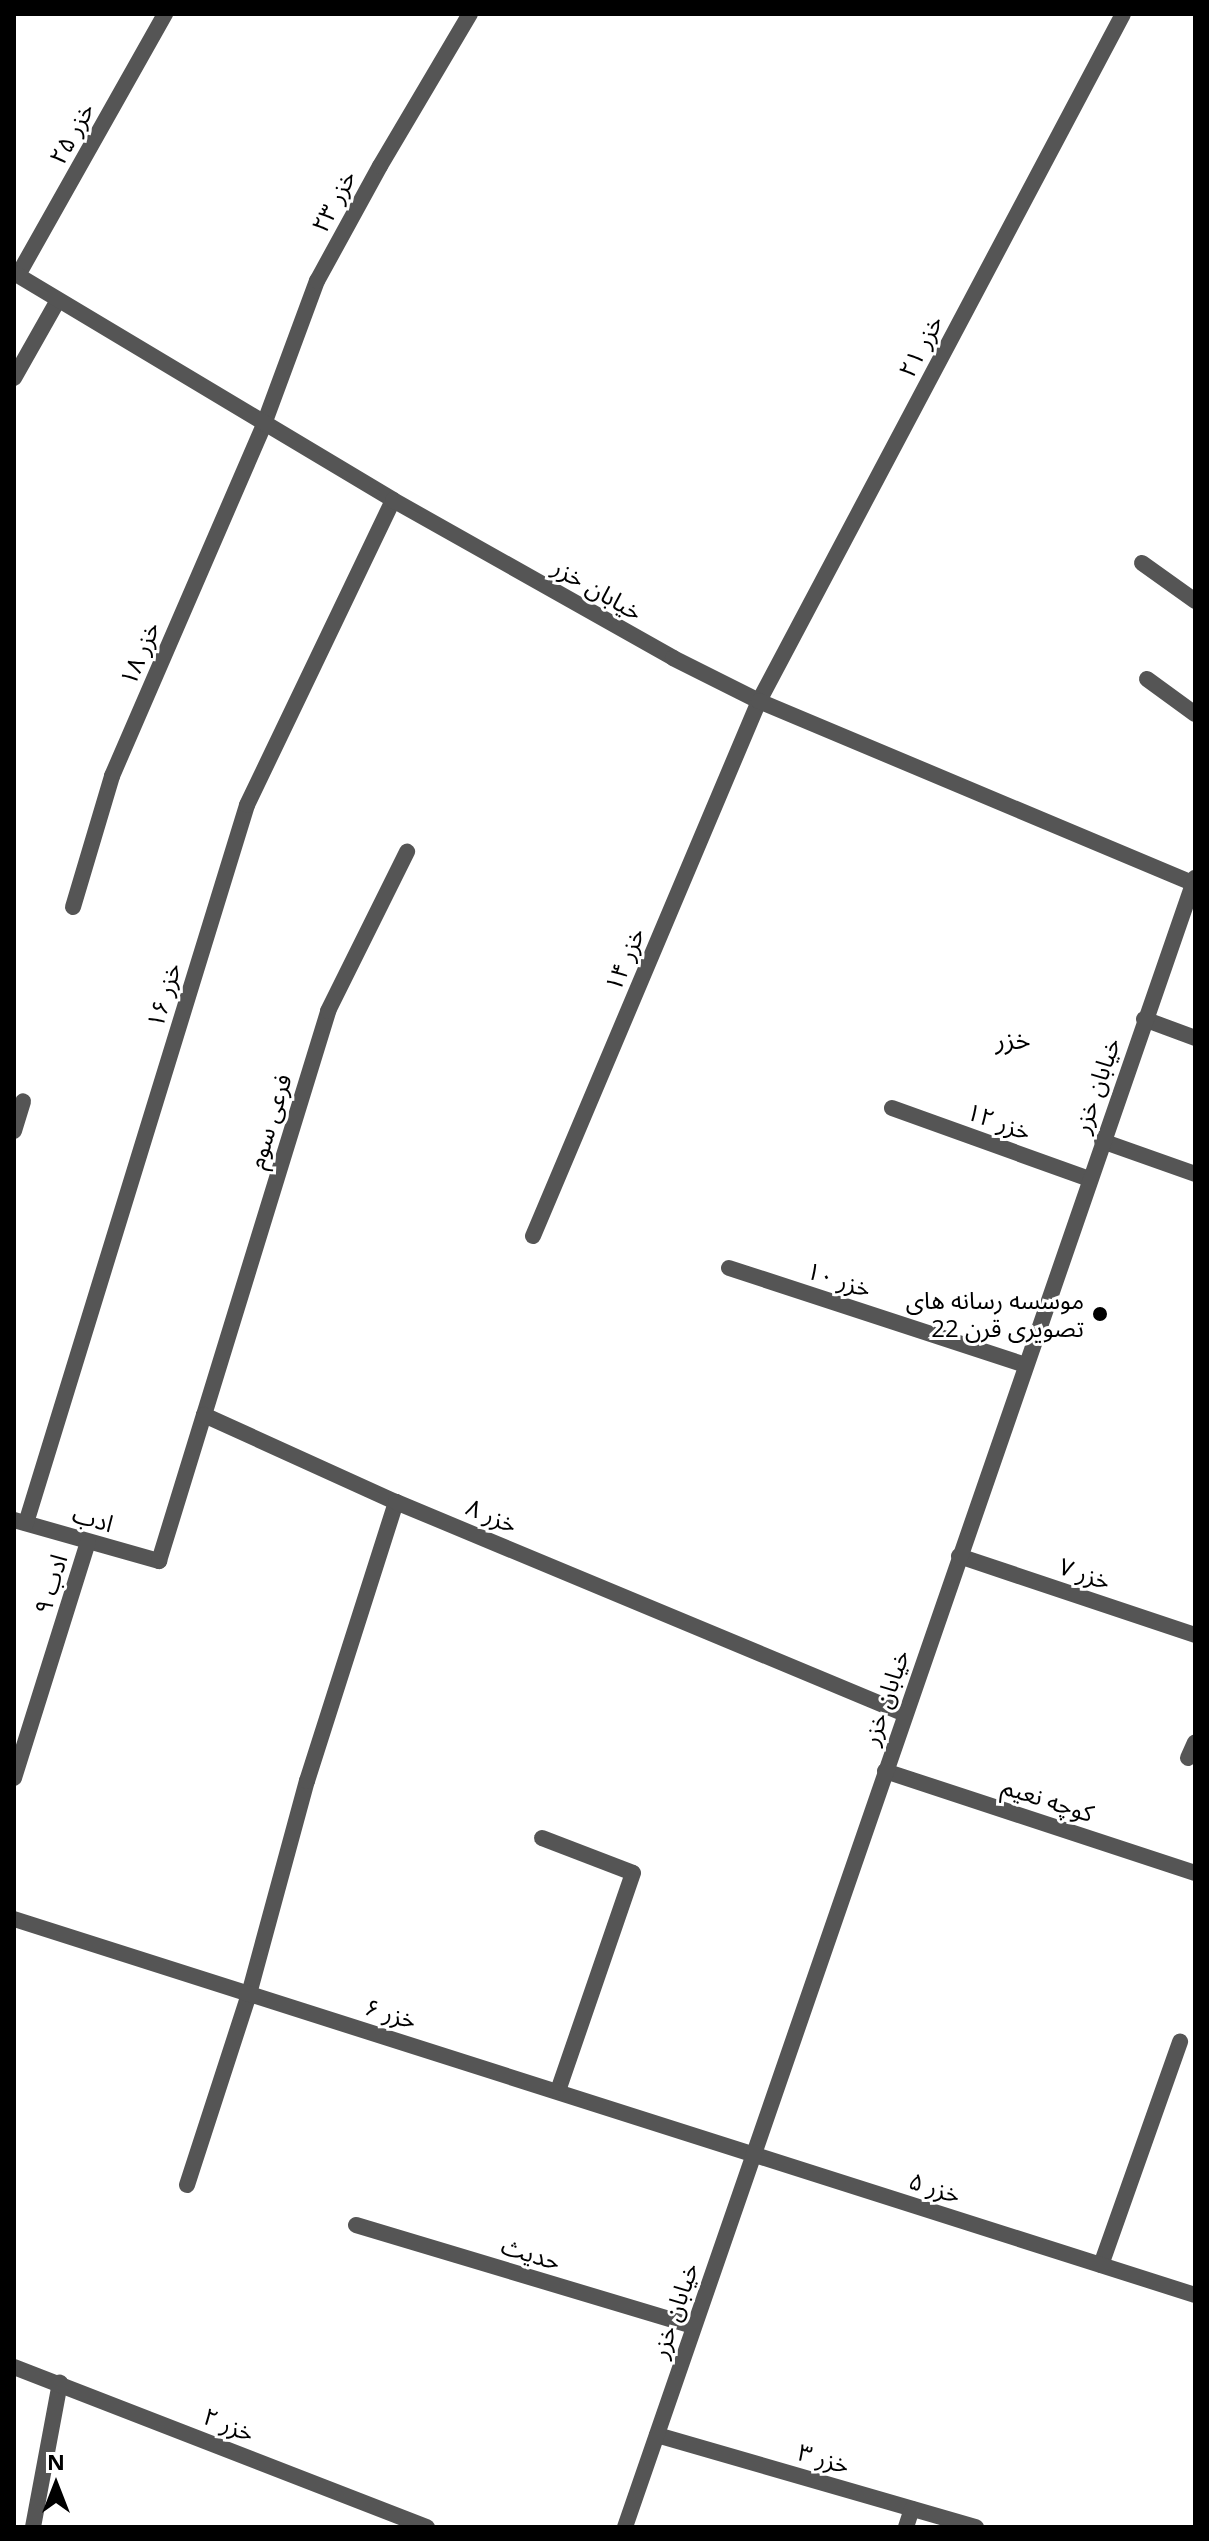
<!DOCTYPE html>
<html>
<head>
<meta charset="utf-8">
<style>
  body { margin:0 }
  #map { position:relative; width:1209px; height:2541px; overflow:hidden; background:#fff; font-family:"Open Sans","Noto Sans Arabic",sans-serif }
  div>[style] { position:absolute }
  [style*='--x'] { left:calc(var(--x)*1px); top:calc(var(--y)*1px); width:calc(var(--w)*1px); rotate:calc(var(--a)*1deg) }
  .service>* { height:16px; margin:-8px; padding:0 8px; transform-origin:8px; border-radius:8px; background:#555 }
  .minor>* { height:16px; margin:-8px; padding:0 8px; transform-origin:8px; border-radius:8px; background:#555 }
  .tertiary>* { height:16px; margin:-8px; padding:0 8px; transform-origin:8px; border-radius:8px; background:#555 }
  .dots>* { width:22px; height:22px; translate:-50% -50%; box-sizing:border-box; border:4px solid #fff; border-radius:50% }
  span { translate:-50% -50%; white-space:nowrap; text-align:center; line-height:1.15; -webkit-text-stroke:6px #fff; paint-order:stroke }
  .street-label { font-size:24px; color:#000 }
  .poi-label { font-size:24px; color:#000 }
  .right { translate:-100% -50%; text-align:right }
  .neighbourhood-label { font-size:26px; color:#000 }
  .frame { position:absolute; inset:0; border:16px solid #000; pointer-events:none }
  .north { position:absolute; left:16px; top:2445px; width:80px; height:80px; -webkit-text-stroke:6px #fff; paint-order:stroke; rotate:0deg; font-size:22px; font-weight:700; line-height:32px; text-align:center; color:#000 }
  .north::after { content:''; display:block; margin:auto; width:28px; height:36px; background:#000; clip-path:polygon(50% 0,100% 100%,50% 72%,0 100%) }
</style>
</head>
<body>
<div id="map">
  <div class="service">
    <i style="--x:18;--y:275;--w:300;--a:-60.6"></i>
    <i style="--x:14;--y:378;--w:87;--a:-60.5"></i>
    <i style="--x:1142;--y:563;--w:65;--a:35.6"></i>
    <i style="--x:1147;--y:679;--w:59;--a:36.1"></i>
    <i style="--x:73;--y:907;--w:137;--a:-73.4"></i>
    <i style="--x:112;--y:776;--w:383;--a:-66.6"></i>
    <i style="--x:264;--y:424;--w:153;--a:-69.7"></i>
    <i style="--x:317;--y:281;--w:131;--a:-61.3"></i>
    <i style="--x:380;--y:166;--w:177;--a:-59.4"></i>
    <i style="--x:1144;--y:1019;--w:54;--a:20.4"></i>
    <i style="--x:892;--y:1108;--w:209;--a:19.8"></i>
    <i style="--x:14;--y:1131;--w:31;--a:-73"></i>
    <i style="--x:1102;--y:1141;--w:99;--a:19.5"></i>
    <i style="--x:533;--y:1236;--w:581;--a:-67.1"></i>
    <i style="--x:759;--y:701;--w:777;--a:-62.08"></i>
    <i style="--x:729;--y:1268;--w:311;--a:18.1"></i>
    <i style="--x:204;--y:1415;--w:423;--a:-72.9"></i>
    <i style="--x:328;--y:1011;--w:178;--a:-63.6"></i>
    <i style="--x:1188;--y:1758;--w:17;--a:-66"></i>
    <i style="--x:885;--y:1771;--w:326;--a:18.2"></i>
    <i style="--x:542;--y:1838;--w:97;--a:21"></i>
    <i style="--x:633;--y:1873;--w:231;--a:109"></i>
    <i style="--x:187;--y:2185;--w:201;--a:-72"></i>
    <i style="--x:249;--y:1994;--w:221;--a:-74.8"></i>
    <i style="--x:307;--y:1781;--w:293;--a:-72.3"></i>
    <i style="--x:356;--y:2225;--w:352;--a:16.7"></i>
    <i style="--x:1101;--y:2265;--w:237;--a:-70.5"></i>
    <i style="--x:657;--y:2435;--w:332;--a:16.1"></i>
    <i style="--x:33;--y:2527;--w:147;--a:-79.4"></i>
    <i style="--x:906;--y:2527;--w:19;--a:-72"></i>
  </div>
  <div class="minor">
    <i style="--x:14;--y:1520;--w:151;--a:15.8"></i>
    <i style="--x:159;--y:1561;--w:153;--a:-72.9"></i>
    <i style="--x:204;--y:1415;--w:211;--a:24.4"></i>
    <i style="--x:396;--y:1502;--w:551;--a:22.61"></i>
    <i style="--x:26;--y:1523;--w:751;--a:-72.89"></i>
    <i style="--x:247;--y:805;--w:338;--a:-64.4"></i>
    <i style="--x:959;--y:1556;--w:249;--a:18.5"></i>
    <i style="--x:14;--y:1778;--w:247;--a:-72.6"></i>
    <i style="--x:14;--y:1919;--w:1239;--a:17.66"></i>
    <i style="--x:14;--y:2367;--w:443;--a:21.2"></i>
  </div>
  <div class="tertiary">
    <i style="--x:14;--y:273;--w:442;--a:30.9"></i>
    <i style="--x:393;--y:500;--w:322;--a:29.4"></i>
    <i style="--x:673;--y:658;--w:96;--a:26.6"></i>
    <i style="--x:759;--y:701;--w:469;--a:22.8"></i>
    <i style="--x:625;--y:2527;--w:1745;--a:-70.93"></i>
  </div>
  <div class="dots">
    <i style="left:1100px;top:1314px;background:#000"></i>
  </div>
  <div class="street-label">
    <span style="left:71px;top:133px;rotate:-61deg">خزر ۲۵</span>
    <span style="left:333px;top:201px;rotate:-62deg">خزر ۲۳</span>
    <span style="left:920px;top:346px;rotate:-62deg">خزر ۲۱</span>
    <span style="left:598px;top:589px;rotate:30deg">خیابان خزر</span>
    <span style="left:139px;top:653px;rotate:-67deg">خزر ۱۸</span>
    <span style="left:624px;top:959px;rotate:-67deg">خزر ۱۴</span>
    <span style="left:163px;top:995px;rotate:-73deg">خزر ۱۶</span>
    <span style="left:1096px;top:1085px;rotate:-71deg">خیابان خزر</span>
    <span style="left:269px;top:1121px;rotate:-73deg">فرعی سوم</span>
    <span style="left:999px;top:1121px;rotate:20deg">خزر ۱۲</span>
    <span style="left:839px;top:1279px;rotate:18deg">خزر ۱۰</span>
    <span style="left:492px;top:1515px;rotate:23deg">خزر ۸</span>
    <span style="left:93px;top:1518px;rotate:16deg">ادب</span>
    <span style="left:1085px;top:1573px;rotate:19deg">خزر ۷</span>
    <span style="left:50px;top:1584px;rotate:-73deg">ادب ۹</span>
    <span style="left:885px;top:1697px;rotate:-71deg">خیابان خزر</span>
    <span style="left:1048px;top:1799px;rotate:18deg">کوچه نعیم</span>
    <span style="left:391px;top:2013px;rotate:17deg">خزر ۶</span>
    <span style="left:935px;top:2187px;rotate:18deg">خزر ۵</span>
    <span style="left:531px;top:2253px;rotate:17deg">حدیث</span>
    <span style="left:674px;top:2310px;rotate:-71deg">خیابان خزر</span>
    <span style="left:229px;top:2424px;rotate:22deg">خزر ۲</span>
    <span style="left:824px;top:2458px;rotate:16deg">خزر ۳</span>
  </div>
  <div class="poi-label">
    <span class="right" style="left:1084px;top:1314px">موسسه رسانه های<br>تصویری قرن 22</span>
  </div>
  <div class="neighbourhood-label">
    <span style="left:1013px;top:1040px">خزر</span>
  </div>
  <div class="frame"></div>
  <div class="north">N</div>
</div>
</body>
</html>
